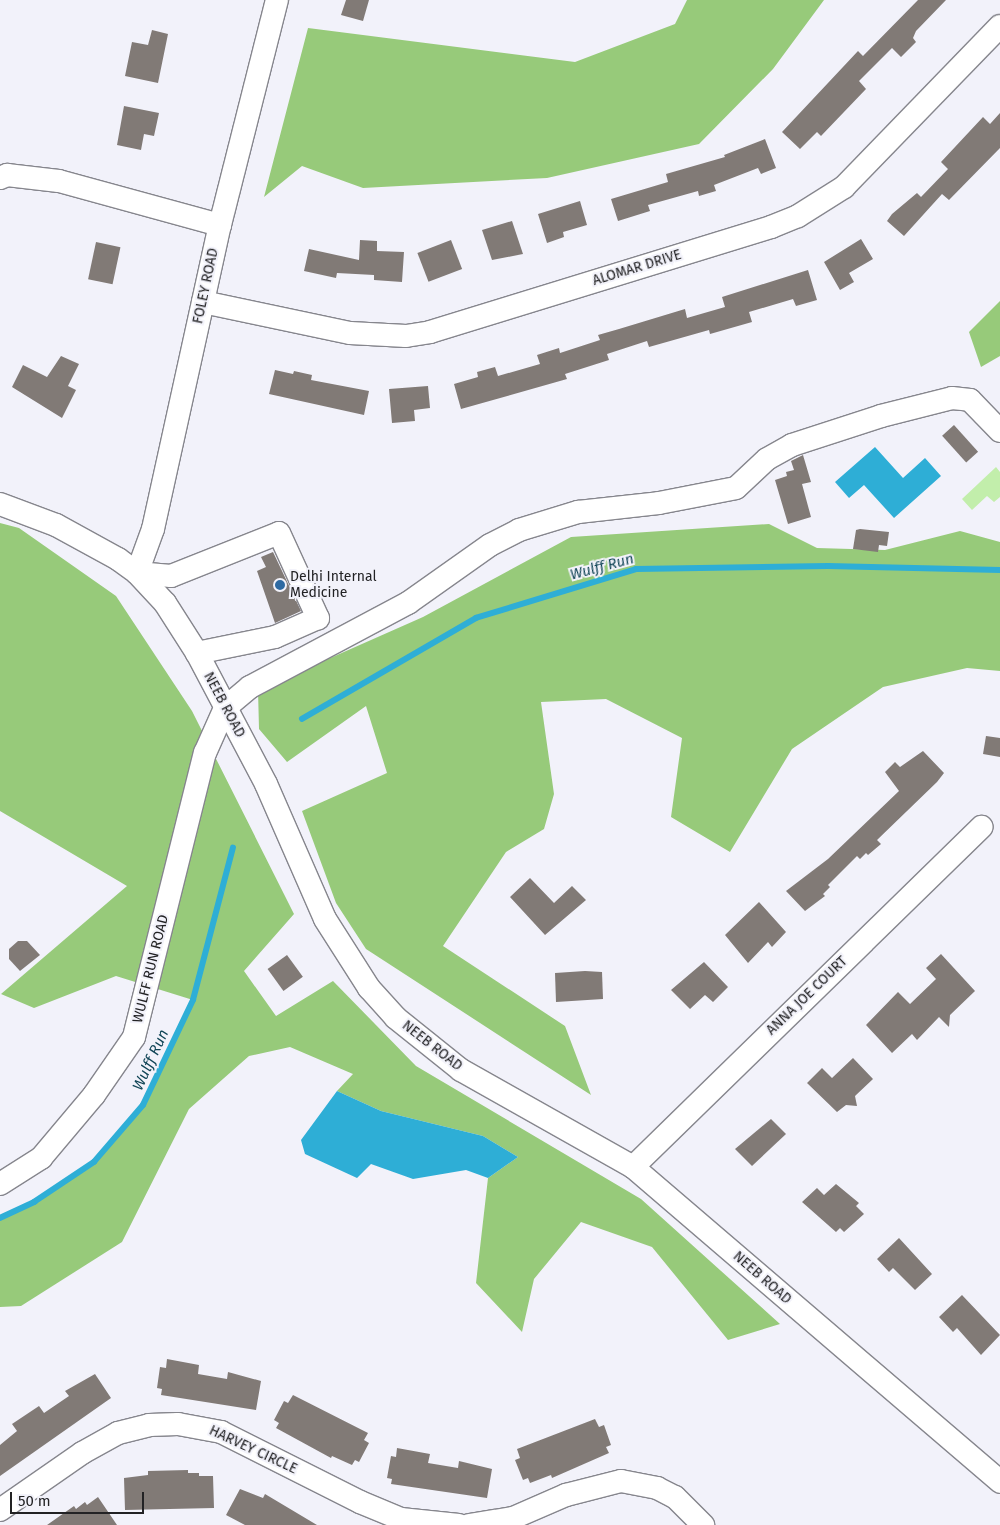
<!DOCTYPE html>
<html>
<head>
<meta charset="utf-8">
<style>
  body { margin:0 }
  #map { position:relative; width:1000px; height:1525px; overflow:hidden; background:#f2f2fa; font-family:"Fira Sans",sans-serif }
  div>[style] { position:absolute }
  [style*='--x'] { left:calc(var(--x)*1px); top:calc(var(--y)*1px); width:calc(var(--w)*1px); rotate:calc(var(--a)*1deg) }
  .green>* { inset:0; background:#c2eeab }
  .forest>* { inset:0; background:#97ca7a }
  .water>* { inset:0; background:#2eaed6 }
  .stream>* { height:5.5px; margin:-2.75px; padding:0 2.75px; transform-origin:2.75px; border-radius:2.75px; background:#2eaed6 }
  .building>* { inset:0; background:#817a76; transform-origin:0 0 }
  .roads { filter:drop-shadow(1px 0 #86868d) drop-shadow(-1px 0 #86868d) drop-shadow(0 1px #86868d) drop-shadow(0 -1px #86868d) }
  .minor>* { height:22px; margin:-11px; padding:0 11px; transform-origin:11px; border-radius:11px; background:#fff }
  .dots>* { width:14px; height:14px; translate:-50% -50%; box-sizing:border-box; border:2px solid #f2f2fa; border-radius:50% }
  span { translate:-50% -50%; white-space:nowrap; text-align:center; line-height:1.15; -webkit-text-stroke:4px #f2f2fa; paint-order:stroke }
  .street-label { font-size:14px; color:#222224 }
  .poi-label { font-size:14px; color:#222224 }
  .left { translate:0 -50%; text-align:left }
  .water-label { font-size:15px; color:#114556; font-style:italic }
  .scale { position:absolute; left:10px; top:1492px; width:134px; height:22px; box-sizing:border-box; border:2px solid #222224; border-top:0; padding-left:6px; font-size:15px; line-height:18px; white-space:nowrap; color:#222224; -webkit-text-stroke:4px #f2f2fa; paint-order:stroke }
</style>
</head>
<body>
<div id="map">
  <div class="green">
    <i style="clip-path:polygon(996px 467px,1000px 472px,1000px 497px,994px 502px,987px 496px,972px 510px,962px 499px)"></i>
  </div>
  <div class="forest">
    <i style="clip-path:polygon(687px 0,824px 0,773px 69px,699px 144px,547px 178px,363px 188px,302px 166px,264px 197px,308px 28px,575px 62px,675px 24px)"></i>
    <i style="clip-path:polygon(1000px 301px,1000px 356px,981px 367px,969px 332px)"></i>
    <i style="clip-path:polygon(0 523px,19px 528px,116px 596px,192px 711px,294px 914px,244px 971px,276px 1016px,333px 981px,416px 1066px,641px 1199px,780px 1324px,728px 1340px,652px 1247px,581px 1222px,534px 1279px,522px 1332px,476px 1283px,488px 1178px,518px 1157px,483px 1136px,381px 1111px,337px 1091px,353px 1074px,290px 1047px,249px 1056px,189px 1109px,122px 1242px,21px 1306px,0 1307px,0 1218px,34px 1202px,94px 1162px,143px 1105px,193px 1000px,116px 976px,34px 1008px,1px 994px,127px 886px,0 811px)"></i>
    <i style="clip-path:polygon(769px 524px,817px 548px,885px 550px,960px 531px,1000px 542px,1000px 671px,967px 668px,883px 687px,792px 749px,730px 852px,671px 817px,682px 738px,606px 699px,541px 702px,554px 794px,544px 829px,506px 852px,443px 946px,565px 1026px,591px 1095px,366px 949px,336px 903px,302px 811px,387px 773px,366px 706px,287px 762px,259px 729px,258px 690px,423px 617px,571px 537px)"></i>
  </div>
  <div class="water">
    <i style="clip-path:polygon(875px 447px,903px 478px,925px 458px,941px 476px,894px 518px,864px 485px,849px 498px,835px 482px)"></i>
    <i style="clip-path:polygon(337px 1091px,381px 1111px,483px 1136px,518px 1157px,488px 1178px,466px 1170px,413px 1179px,371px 1164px,357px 1178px,305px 1154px,301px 1140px)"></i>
  </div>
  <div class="stream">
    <i style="--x:302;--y:719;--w:201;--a:-30.1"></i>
    <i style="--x:476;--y:618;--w:167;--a:-17"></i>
    <i style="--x:636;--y:569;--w:192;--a:-0.9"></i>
    <i style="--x:828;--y:566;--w:172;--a:1.3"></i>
    <i style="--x:0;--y:1218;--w:38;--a:-25"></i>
    <i style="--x:34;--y:1202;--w:72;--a:-33.7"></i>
    <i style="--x:94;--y:1162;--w:75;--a:-49.3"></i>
    <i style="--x:143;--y:1105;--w:116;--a:-64.5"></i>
    <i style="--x:193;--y:1000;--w:157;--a:-75.3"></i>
  </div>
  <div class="building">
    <i style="clip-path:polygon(346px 0,369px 0,363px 21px,341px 15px)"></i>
    <i style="clip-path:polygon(918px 0,946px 0,916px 31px,913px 38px,916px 42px,901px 57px,892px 48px,859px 81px,866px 89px,821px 136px,817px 132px,800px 149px,782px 132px,858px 51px,863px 56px)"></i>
    <i style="clip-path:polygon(152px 30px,168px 34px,158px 83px,125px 76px,132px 42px,148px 45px)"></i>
    <i style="clip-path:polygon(124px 106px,159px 113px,154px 136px,144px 134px,141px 150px,117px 145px)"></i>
    <i style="clip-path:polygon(1000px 113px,1000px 148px,949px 200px,942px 194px,904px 236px,887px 221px,892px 214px,917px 193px,921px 197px,948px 169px,941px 162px,983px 117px,990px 124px)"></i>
    <i style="clip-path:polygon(765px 139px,776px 168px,761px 174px,758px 168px,714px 185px,716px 191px,699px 196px,698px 191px,648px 205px,650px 211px,618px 221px,611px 199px,668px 182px,666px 174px,725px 157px,724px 155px)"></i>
    <i style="clip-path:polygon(580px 201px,587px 225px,563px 232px,564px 237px,547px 243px,538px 214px)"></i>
    <i style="clip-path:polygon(512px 221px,523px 254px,492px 260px,482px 230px)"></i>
    <i style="clip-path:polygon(861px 239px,873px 259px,849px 273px,854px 282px,840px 290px,824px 262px)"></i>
    <i style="clip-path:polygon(360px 240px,377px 241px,377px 251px,404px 252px,402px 282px,374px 280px,374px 275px,337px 273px,336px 278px,304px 271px,309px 249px,359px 260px)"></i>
    <i style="left:451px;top:240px;width:31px;height:36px;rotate:69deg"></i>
    <i style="left:96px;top:242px;width:25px;height:38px;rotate:12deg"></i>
    <i style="clip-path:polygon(808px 270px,817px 300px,796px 306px,793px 299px,749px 312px,752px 322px,710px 334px,709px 330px,649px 347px,647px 341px,607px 354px,609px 360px,565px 374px,567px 379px,461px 409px,454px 384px,478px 377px,477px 372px,495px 367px,498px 376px,540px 364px,537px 355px,559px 348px,560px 353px,600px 340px,598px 335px,619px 329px,685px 309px,687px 318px,725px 307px,722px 297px)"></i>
    <i style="clip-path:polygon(61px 356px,79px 364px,68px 386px,76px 390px,62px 418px,12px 387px,23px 365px,47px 377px)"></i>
    <i style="clip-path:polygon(275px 370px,293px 374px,294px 371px,312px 375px,311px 380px,369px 391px,364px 415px,269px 394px)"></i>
    <i style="clip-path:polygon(428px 386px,430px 408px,414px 410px,415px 421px,392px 423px,389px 389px)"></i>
    <i style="left:954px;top:425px;width:36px;height:16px;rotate:48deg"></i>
    <i style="clip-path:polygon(803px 455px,811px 482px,802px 484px,811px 517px,788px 524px,775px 480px,787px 476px,786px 472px,794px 470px,791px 461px)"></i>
    <i style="clip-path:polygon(860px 529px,889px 532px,887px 546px,879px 545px,878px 552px,853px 549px,856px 530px)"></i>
    <i style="clip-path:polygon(273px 552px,301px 611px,275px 623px,257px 571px,266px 567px,261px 557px)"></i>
    <i style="clip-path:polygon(986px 736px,1000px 738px,1000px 757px,983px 754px)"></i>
    <i style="clip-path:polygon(923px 751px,944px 773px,937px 782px,877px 840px,881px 844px,868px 855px,866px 853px,860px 859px,857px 856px,828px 885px,830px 887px,823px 894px,825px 896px,805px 911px,786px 891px,828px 859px,899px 791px,885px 772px,895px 762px,900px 767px)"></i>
    <i style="clip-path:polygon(530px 878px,554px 903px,572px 886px,586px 900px,545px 935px,510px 897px)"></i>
    <i style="clip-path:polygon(759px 902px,786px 932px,772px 947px,768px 942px,748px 963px,725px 935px)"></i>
    <i style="clip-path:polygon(18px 941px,27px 941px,40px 955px,20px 971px,9px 959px,9px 949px)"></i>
    <i style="clip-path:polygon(941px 954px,975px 991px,950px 1015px,949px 1027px,939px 1017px,917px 1040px,912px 1034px,892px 1053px,866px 1025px,898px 992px,910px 1004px,936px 979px,926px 968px)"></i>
    <i style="left:287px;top:955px;width:27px;height:24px;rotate:54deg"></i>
    <i style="clip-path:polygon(704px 962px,728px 987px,713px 1002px,705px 995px,690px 1009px,671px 990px)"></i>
    <i style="clip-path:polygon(585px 971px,602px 972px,603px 999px,556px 1002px,555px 973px)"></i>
    <i style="clip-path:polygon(853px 1058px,873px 1079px,855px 1096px,857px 1106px,846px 1105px,837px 1112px,807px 1083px,822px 1068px,832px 1078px)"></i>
    <i style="clip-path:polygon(771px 1119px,786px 1134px,752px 1166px,735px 1149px)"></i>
    <i style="clip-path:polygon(836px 1184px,859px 1203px,856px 1206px,864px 1214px,844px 1232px,840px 1228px,836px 1232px,802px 1202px,817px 1188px,824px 1195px)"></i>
    <i style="clip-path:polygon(899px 1238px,932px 1274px,915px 1290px,893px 1268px,889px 1272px,877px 1259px)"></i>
    <i style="clip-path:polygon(962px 1295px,1000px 1335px,981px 1355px,957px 1328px,953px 1332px,939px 1317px)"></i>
    <i style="clip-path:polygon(167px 1359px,199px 1365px,198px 1374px,227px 1379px,228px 1372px,261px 1381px,256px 1410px,161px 1395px,162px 1389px,157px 1388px,160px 1367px,166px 1368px)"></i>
    <i style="clip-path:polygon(95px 1374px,111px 1398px,0 1476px,0 1445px,17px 1431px,12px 1424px,39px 1406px,44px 1413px,69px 1396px,65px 1391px)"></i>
    <i style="clip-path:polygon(293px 1395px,368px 1433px,364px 1440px,369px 1443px,359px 1462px,355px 1460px,352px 1465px,332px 1456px,331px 1458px,276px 1428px,279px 1423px,274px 1420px,284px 1401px,288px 1403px)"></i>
    <i style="clip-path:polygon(595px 1419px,599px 1427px,604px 1425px,611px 1445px,606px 1447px,609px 1453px,552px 1478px,551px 1475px,530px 1483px,528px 1478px,523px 1480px,515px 1460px,520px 1458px,517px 1449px)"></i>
    <i style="clip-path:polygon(397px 1448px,430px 1454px,428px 1463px,458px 1468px,459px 1461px,492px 1469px,487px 1498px,391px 1484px,392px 1479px,387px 1478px,391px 1456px,396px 1457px)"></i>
    <i style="clip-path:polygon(188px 1470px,188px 1473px,199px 1473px,199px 1476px,213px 1476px,214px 1508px,125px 1510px,124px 1478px,148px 1475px,148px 1471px)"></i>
    <i style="clip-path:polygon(240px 1489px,263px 1498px,265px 1494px,317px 1525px,245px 1525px,226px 1515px)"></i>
    <i style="clip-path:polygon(98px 1497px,117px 1525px,47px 1525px,74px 1506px,76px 1509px,85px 1502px,87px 1505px)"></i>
  </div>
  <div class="roads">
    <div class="minor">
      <i style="--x:0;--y:178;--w:8;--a:-23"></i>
      <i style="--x:7;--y:175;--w:52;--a:6.6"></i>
      <i style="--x:59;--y:181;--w:167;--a:15.3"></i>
      <i style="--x:203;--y:302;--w:150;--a:11.9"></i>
      <i style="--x:350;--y:333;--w:56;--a:3.1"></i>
      <i style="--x:406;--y:336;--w:24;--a:-9"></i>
      <i style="--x:430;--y:332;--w:357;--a:-17.1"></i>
      <i style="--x:771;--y:227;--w:29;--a:-22"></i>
      <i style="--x:798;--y:216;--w:54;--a:-32.2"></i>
      <i style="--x:844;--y:187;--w:224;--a:-45.9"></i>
      <i style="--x:0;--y:504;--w:60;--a:20.6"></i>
      <i style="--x:56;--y:525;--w:71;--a:28.7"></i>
      <i style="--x:118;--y:559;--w:24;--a:36"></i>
      <i style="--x:137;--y:573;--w:41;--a:47"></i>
      <i style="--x:165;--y:603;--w:59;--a:57.4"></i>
      <i style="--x:197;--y:653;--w:148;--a:62.2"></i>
      <i style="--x:266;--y:784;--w:147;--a:66.4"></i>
      <i style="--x:325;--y:919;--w:82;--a:57.5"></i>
      <i style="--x:369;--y:988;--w:40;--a:48"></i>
      <i style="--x:396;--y:1018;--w:83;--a:38.7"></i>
      <i style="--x:461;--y:1070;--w:197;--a:29.4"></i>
      <i style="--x:633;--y:1167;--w:484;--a:40.6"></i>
      <i style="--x:137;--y:573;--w:47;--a:-70"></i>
      <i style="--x:153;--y:529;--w:311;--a:-77.6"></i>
      <i style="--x:220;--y:225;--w:232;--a:-75.8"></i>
      <i style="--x:137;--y:573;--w:34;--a:5"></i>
      <i style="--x:171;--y:576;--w:116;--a:-21.7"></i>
      <i style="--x:279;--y:533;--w:94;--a:65.4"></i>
      <i style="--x:318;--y:618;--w:47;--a:156.2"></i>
      <i style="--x:275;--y:637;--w:80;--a:168.4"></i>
      <i style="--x:633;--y:1167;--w:487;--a:-44.3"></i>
      <i style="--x:0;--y:1184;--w:49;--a:-32.4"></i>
      <i style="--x:41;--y:1158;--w:82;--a:-49.9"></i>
      <i style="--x:94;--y:1095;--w:70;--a:-55.4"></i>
      <i style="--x:134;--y:1037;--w:293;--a:-76"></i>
      <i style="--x:205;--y:753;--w:49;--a:-66"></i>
      <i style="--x:225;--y:708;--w:33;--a:-40"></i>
      <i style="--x:250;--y:687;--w:179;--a:-28"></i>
      <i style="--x:408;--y:603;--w:100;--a:-35.3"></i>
      <i style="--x:490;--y:545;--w:33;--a:-27"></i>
      <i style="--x:519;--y:530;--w:62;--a:-17"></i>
      <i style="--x:578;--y:512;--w:81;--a:-6.3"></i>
      <i style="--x:659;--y:503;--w:78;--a:-11"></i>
      <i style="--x:736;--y:488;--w:42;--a:-43.1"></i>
      <i style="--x:767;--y:459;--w:29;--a:-29"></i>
      <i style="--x:792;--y:445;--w:94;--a:-18"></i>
      <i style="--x:881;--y:416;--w:73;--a:-14.2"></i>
      <i style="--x:952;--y:398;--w:18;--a:6"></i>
      <i style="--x:970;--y:400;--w:43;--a:45.9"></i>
      <i style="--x:0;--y:1510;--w:100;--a:-34.8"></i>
      <i style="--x:82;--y:1453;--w:41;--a:-29.1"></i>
      <i style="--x:118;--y:1433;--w:32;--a:-14"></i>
      <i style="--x:149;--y:1425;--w:29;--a:-2"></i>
      <i style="--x:178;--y:1424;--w:44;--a:10.5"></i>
      <i style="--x:221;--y:1432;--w:156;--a:26.7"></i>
      <i style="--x:360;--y:1502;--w:44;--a:22.5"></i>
      <i style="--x:401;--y:1519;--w:58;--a:5.9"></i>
      <i style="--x:469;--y:1525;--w:45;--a:-9"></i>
      <i style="--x:513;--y:1518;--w:58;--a:-23.5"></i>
      <i style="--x:566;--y:1495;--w:57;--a:-14.3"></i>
      <i style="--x:621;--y:1481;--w:37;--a:11"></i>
      <i style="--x:657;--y:1488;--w:20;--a:27"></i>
      <i style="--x:675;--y:1497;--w:40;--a:45"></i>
    </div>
  </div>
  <div class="dots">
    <i style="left:280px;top:585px;background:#2e6aa2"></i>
  </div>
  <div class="street-label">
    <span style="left:637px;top:268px;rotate:-17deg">ALOMAR DRIVE</span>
    <span style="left:206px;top:286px;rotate:-78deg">FOLEY ROAD</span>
    <span style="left:224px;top:705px;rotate:62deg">NEEB ROAD</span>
    <span style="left:151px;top:969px;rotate:-76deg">WULFF RUN ROAD</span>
    <span style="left:807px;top:996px;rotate:-44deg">ANNA JOE COURT</span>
    <span style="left:432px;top:1046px;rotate:38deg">NEEB ROAD</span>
    <span style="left:762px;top:1278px;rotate:41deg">NEEB ROAD</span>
    <span style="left:253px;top:1450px;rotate:25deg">HARVEY CIRCLE</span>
  </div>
  <div class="poi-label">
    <span class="left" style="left:290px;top:585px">Delhi Internal<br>Medicine</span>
  </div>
  <div class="water-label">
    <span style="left:602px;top:567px;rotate:-15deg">Wulff Run</span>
    <span style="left:151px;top:1060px;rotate:-65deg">Wulff Run</span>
  </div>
  <div class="scale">50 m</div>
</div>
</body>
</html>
